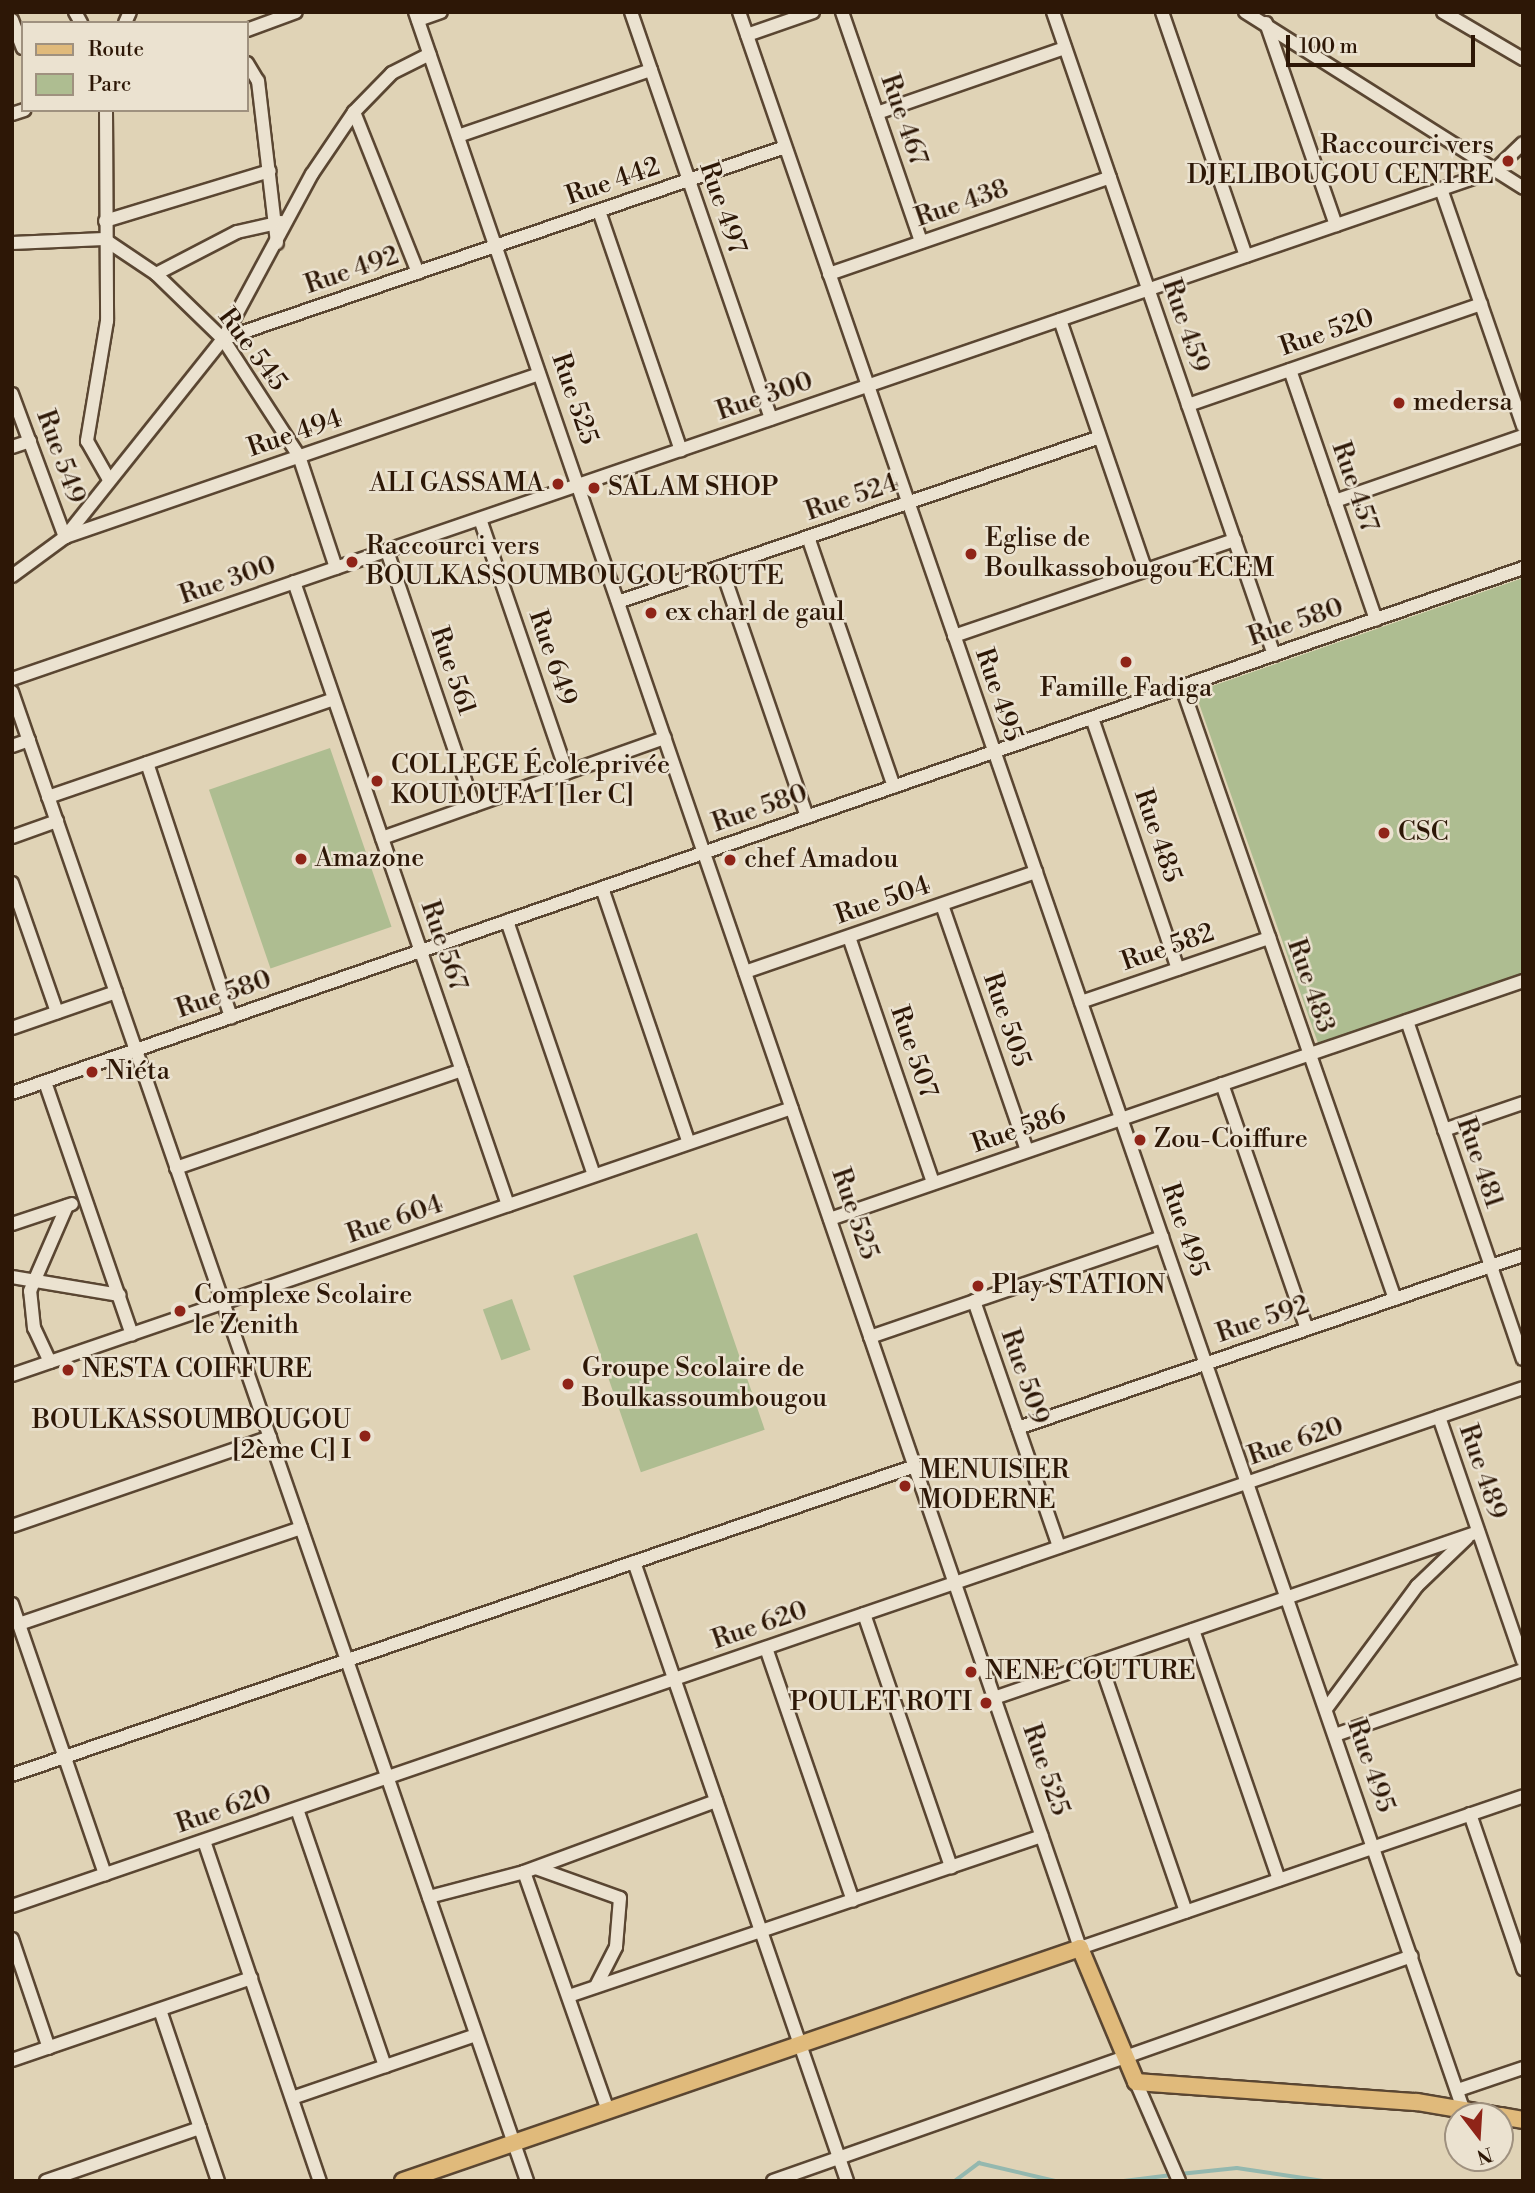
<!DOCTYPE html>
<html>
<head>
<meta charset="utf-8">
<style>
  body { margin:0 }
  #map { position:relative; width:1535px; height:2193px; overflow:hidden; background:#e0d3b6; font-family:"Libre Bodoni",serif }
  div>[style] { position:absolute }
  [style*='--x'] { left:calc(var(--x)*1px); top:calc(var(--y)*1px); width:calc(var(--w)*1px); rotate:calc(var(--a)*1deg) }
  .green>* { inset:0; background:#aebd91; transform-origin:0 0 }
  .stream>* { height:3.5px; margin:-1.75px; padding:0 1.75px; transform-origin:1.75px; border-radius:1.75px; background:#94b8af }
  .roads { filter:drop-shadow(2px 0 #5a4632) drop-shadow(-2px 0 #5a4632) drop-shadow(0 2px #5a4632) drop-shadow(0 -2px #5a4632) }
  .minor>* { height:12px; margin:-6px; padding:0 6px; transform-origin:6px; border-radius:6px; background:#ebe2d0 }
  .major>* { height:16px; margin:-8px; padding:0 8px; transform-origin:8px; border-radius:8px; background:#e0ba7b }
  .dots>* { width:19px; height:19px; translate:-50% -50%; box-sizing:border-box; border:4px solid #ebe2d0; border-radius:50% }
  span { translate:-50% -50%; white-space:nowrap; text-align:center; line-height:1.15; -webkit-text-stroke:5px #ebe2d0; paint-order:stroke }
  .street-label { font-size:26px; color:#2d1706 }
  .poi-label { font-size:26px; color:#2d1706 }
  .right { translate:-100% -50%; text-align:right }
  .left { translate:0 -50%; text-align:left }
  .frame { position:absolute; inset:0; border:14px solid #2d1706; pointer-events:none }
  .legend { position:absolute; left:21px; top:21px; width:228px; height:91px; box-sizing:border-box; background:#ebe2d0; border:2px solid #9f917f; margin:0; padding:9px 12px; list-style:none; font-size:21px; color:#2d1706 }
  .legend li { display:flex; align-items:center; gap:14px; height:35px }
  .legend b { width:35px; border:2px solid #9f917f }
  .north { position:absolute; left:1444px; top:2102px; width:70px; height:70px; box-sizing:border-box; background:#ebe2d0; border:2px solid #9f917f; border-radius:50%; rotate:163deg; font-size:19px; font-weight:700; line-height:28px; text-align:center; color:#2d1706 }
  .north::after { content:''; display:block; margin:auto; width:24px; height:32px; background:#8f2418; clip-path:polygon(50% 0,100% 100%,50% 72%,0 100%) }
  .scale { position:absolute; left:1286px; top:35px; width:189px; height:32px; box-sizing:border-box; border:4px solid #2d1706; border-top:0; padding-left:9px; font-size:21px; line-height:24px; white-space:nowrap; color:#2d1706; -webkit-text-stroke:5px #ebe2d0; paint-order:stroke }
</style>
</head>
<body>
<div id="map">
  <div class="green">
    <i style="clip-path:polygon(1523px 578px,1523px 975px,1319px 1046px,1195px 692px)"></i>
    <i style="left:330px;top:748px;width:189px;height:128px;rotate:71deg"></i>
    <i style="left:697px;top:1233px;width:208px;height:131px;rotate:71deg"></i>
    <i style="left:512px;top:1299px;width:54px;height:31px;rotate:70deg"></i>
  </div>
  <div class="stream">
    <i style="--x:1180;--y:2174;--w:57;--a:-6"></i>
    <i style="--x:1237;--y:2168;--w:87;--a:8.6"></i>
    <i style="--x:955;--y:2181;--w:30;--a:-37"></i>
    <i style="--x:979;--y:2163;--w:78;--a:13.3"></i>
    <i style="--x:1124;--y:2181;--w:48;--a:-7.1"></i>
  </div>
  <div class="roads">
    <div class="minor">
      <i style="--x:75;--y:12;--w:13;--a:61"></i>
      <i style="--x:415;--y:12;--w:2047;--a:71.04"></i>
      <i style="--x:1080;--y:1948;--w:468;--a:-18.9"></i>
      <i style="--x:631;--y:12;--w:430;--a:71"></i>
      <i style="--x:739;--y:12;--w:2218;--a:70.95"></i>
      <i style="--x:842;--y:12;--w:243;--a:71"></i>
      <i style="--x:1053;--y:12;--w:680;--a:71.03"></i>
      <i style="--x:1162;--y:12;--w:258;--a:71"></i>
      <i style="--x:1245;--y:12;--w:329;--a:32.3"></i>
      <i style="--x:1443;--y:12;--w:93;--a:30.4"></i>
      <i style="--x:12;--y:20;--w:30;--a:69"></i>
      <i style="--x:418;--y:20;--w:24;--a:-19"></i>
      <i style="--x:125;--y:23;--w:12;--a:-66"></i>
      <i style="--x:1266;--y:23;--w:214;--a:70.9"></i>
      <i style="--x:247;--y:30;--w:52;--a:-20.2"></i>
      <i style="--x:747;--y:35;--w:70;--a:-19.2"></i>
      <i style="--x:247;--y:63;--w:21;--a:59"></i>
      <i style="--x:258;--y:81;--w:163;--a:83.3"></i>
      <i style="--x:106;--y:110;--w:211;--a:89.7"></i>
      <i style="--x:107;--y:321;--w:122;--a:99.5"></i>
      <i style="--x:87;--y:441;--w:43;--a:60.4"></i>
      <i style="--x:354;--y:112;--w:173;--a:68.3"></i>
      <i style="--x:877;--y:113;--w:199;--a:-19.1"></i>
      <i style="--x:12;--y:114;--w:13;--a:-18"></i>
      <i style="--x:458;--y:136;--w:204;--a:-18.9"></i>
      <i style="--x:1441;--y:189;--w:251;--a:70.9"></i>
      <i style="--x:599;--y:211;--w:253;--a:71.1"></i>
      <i style="--x:105;--y:221;--w:172;--a:-16.9"></i>
      <i style="--x:12;--y:243;--w:92;--a:-2.5"></i>
      <i style="--x:104;--y:239;--w:63;--a:33.9"></i>
      <i style="--x:156;--y:274;--w:93;--a:44.1"></i>
      <i style="--x:223;--y:339;--w:140;--a:57"></i>
      <i style="--x:299;--y:456;--w:118;--a:71.7"></i>
      <i style="--x:156;--y:274;--w:91;--a:-27.4"></i>
      <i style="--x:237;--y:232;--w:45;--a:-12.8"></i>
      <i style="--x:829;--y:274;--w:297;--a:-19"></i>
      <i style="--x:1060;--y:320;--w:265;--a:71.1"></i>
      <i style="--x:223;--y:339;--w:594;--a:-18.86"></i>
      <i style="--x:1290;--y:370;--w:264;--a:71"></i>
      <i style="--x:12;--y:394;--w:153;--a:69.7"></i>
      <i style="--x:65;--y:537;--w:501;--a:-18.98"></i>
      <i style="--x:1188;--y:405;--w:310;--a:-19"></i>
      <i style="--x:12;--y:447;--w:19;--a:-18"></i>
      <i style="--x:1335;--y:501;--w:199;--a:-19.1"></i>
      <i style="--x:480;--y:519;--w:268;--a:71.1"></i>
      <i style="--x:808;--y:537;--w:264;--a:71"></i>
      <i style="--x:387;--y:551;--w:269;--a:71.2"></i>
      <i style="--x:721;--y:567;--w:264;--a:71"></i>
      <i style="--x:12;--y:576;--w:66;--a:-36.3"></i>
      <i style="--x:65;--y:537;--w:253;--a:-51.4"></i>
      <i style="--x:223;--y:339;--w:187;--a:-61.7"></i>
      <i style="--x:312;--y:174;--w:75;--a:-55.9"></i>
      <i style="--x:354;--y:112;--w:54;--a:-45.7"></i>
      <i style="--x:392;--y:73;--w:42;--a:-26.6"></i>
      <i style="--x:294;--y:582;--w:659;--a:71.04"></i>
      <i style="--x:618;--y:602;--w:509;--a:-18.9"></i>
      <i style="--x:954;--y:636;--w:297;--a:-18.9"></i>
      <i style="--x:12;--y:679;--w:1567;--a:-18.92"></i>
      <i style="--x:1494;--y:171;--w:40;--a:-44"></i>
      <i style="--x:1182;--y:687;--w:648;--a:70.81"></i>
      <i style="--x:12;--y:692;--w:1576;--a:70.92"></i>
      <i style="--x:1092;--y:718;--w:265;--a:71.1"></i>
      <i style="--x:12;--y:746;--w:18;--a:-19"></i>
      <i style="--x:147;--y:763;--w:268;--a:71.7"></i>
      <i style="--x:48;--y:797;--w:302;--a:-18.9"></i>
      <i style="--x:12;--y:837;--w:48;--a:-19.6"></i>
      <i style="--x:382;--y:838;--w:300;--a:-19.5"></i>
      <i style="--x:12;--y:883;--w:137;--a:70.8"></i>
      <i style="--x:602;--y:888;--w:269;--a:71.2"></i>
      <i style="--x:942;--y:905;--w:260;--a:70.9"></i>
      <i style="--x:507;--y:921;--w:268;--a:71.1"></i>
      <i style="--x:849;--y:937;--w:260;--a:71.1"></i>
      <i style="--x:745;--y:972;--w:308;--a:-19"></i>
      <i style="--x:1081;--y:1002;--w:199;--a:-18.8"></i>
      <i style="--x:1407;--y:1021;--w:357;--a:71.1"></i>
      <i style="--x:12;--y:1028;--w:110;--a:-19.1"></i>
      <i style="--x:45;--y:1082;--w:267;--a:71"></i>
      <i style="--x:1222;--y:1084;--w:259;--a:70.9"></i>
      <i style="--x:12;--y:1093;--w:1600;--a:-19.16"></i>
      <i style="--x:1444;--y:1130;--w:83;--a:-18.9"></i>
      <i style="--x:176;--y:1168;--w:302;--a:-18.9"></i>
      <i style="--x:830;--y:1219;--w:733;--a:-18.95"></i>
      <i style="--x:12;--y:1224;--w:63;--a:-18.4"></i>
      <i style="--x:12;--y:1277;--w:109;--a:9.5"></i>
      <i style="--x:974;--y:1301;--w:260;--a:70.9"></i>
      <i style="--x:870;--y:1337;--w:309;--a:-18.9"></i>
      <i style="--x:50;--y:1362;--w:38;--a:-115"></i>
      <i style="--x:34;--y:1328;--w:37;--a:-96"></i>
      <i style="--x:30;--y:1291;--w:93;--a:-66.5"></i>
      <i style="--x:12;--y:1375;--w:824;--a:-18.9"></i>
      <i style="--x:1439;--y:1417;--w:258;--a:71"></i>
      <i style="--x:1018;--y:1428;--w:534;--a:-18.91"></i>
      <i style="--x:12;--y:1526;--w:273;--a:-19"></i>
      <i style="--x:634;--y:1562;--w:655;--a:71.01"></i>
      <i style="--x:12;--y:1604;--w:286;--a:71"></i>
      <i style="--x:864;--y:1614;--w:268;--a:71"></i>
      <i style="--x:19;--y:1624;--w:298;--a:-18.8"></i>
      <i style="--x:1193;--y:1630;--w:264;--a:71"></i>
      <i style="--x:766;--y:1648;--w:267;--a:71"></i>
      <i style="--x:1100;--y:1662;--w:264;--a:71"></i>
      <i style="--x:994;--y:1698;--w:512;--a:-18.93"></i>
      <i style="--x:1326;--y:1709;--w:153;--a:-53.5"></i>
      <i style="--x:1417;--y:1586;--w:69;--a:-43.8"></i>
      <i style="--x:1335;--y:1735;--w:199;--a:-19.1"></i>
      <i style="--x:12;--y:1775;--w:954;--a:-18.89"></i>
      <i style="--x:297;--y:1809;--w:272;--a:71.1"></i>
      <i style="--x:1470;--y:1814;--w:164;--a:71.1"></i>
      <i style="--x:204;--y:1841;--w:359;--a:71.2"></i>
      <i style="--x:536;--y:1868;--w:89;--a:19.7"></i>
      <i style="--x:620;--y:1898;--w:49;--a:94.7"></i>
      <i style="--x:616;--y:1947;--w:44;--a:117.1"></i>
      <i style="--x:524;--y:1872;--w:252;--a:70.6"></i>
      <i style="--x:429;--y:1897;--w:98;--a:-14.7"></i>
      <i style="--x:524;--y:1872;--w:205;--a:-20.3"></i>
      <i style="--x:12;--y:1906;--w:1597;--a:-18.92"></i>
      <i style="--x:12;--y:1939;--w:115;--a:71.3"></i>
      <i style="--x:569;--y:1996;--w:499;--a:-18.7"></i>
      <i style="--x:160;--y:2010;--w:181;--a:71.3"></i>
      <i style="--x:12;--y:2060;--w:253;--a:-18.9"></i>
      <i style="--x:1136;--y:2082;--w:108;--a:66.5"></i>
      <i style="--x:1458;--y:2090;--w:69;--a:-18.7"></i>
      <i style="--x:292;--y:2098;--w:194;--a:-18.9"></i>
      <i style="--x:46;--y:2181;--w:163;--a:-19"></i>
      <i style="--x:773;--y:2181;--w:677;--a:-19.4"></i>
    </div>
    <div class="major">
      <i style="--x:1500;--y:2116;--w:23;--a:10"></i>
      <i style="--x:403;--y:2181;--w:716;--a:-18.99"></i>
      <i style="--x:1080;--y:1948;--w:145;--a:67.3"></i>
      <i style="--x:1136;--y:2082;--w:282;--a:4.1"></i>
      <i style="--x:1417;--y:2102;--w:84;--a:9.6"></i>
    </div>
  </div>
  <div class="dots">
    <i style="left:1508px;top:161px;background:#8f2418"></i>
    <i style="left:1399px;top:403px;background:#8f2418"></i>
    <i style="left:558px;top:484px;background:#8f2418"></i>
    <i style="left:594px;top:488px;background:#8f2418"></i>
    <i style="left:971px;top:554px;background:#8f2418"></i>
    <i style="left:352px;top:562px;background:#8f2418"></i>
    <i style="left:651px;top:613px;background:#8f2418"></i>
    <i style="left:1126px;top:662px;background:#8f2418"></i>
    <i style="left:377px;top:781px;background:#8f2418"></i>
    <i style="left:1384px;top:833px;background:#8f2418"></i>
    <i style="left:301px;top:859px;background:#8f2418"></i>
    <i style="left:730px;top:860px;background:#8f2418"></i>
    <i style="left:92px;top:1072px;background:#8f2418"></i>
    <i style="left:1140px;top:1140px;background:#8f2418"></i>
    <i style="left:978px;top:1286px;background:#8f2418"></i>
    <i style="left:180px;top:1311px;background:#8f2418"></i>
    <i style="left:68px;top:1370px;background:#8f2418"></i>
    <i style="left:568px;top:1384px;background:#8f2418"></i>
    <i style="left:365px;top:1436px;background:#8f2418"></i>
    <i style="left:905px;top:1486px;background:#8f2418"></i>
    <i style="left:971px;top:1672px;background:#8f2418"></i>
    <i style="left:986px;top:1703px;background:#8f2418"></i>
  </div>
  <div class="street-label">
    <span style="left:903px;top:120px;rotate:71deg">Rue 467</span>
    <span style="left:613px;top:182px;rotate:-19deg">Rue 442</span>
    <span style="left:962px;top:204px;rotate:-19deg">Rue 438</span>
    <span style="left:722px;top:208px;rotate:71deg">Rue 497</span>
    <span style="left:352px;top:271px;rotate:-19deg">Rue 492</span>
    <span style="left:1185px;top:326px;rotate:71deg">Rue 459</span>
    <span style="left:1327px;top:333px;rotate:-19deg">Rue 520</span>
    <span style="left:252px;top:350px;rotate:53deg">Rue 545</span>
    <span style="left:765px;top:397px;rotate:-19deg">Rue 300</span>
    <span style="left:574px;top:399px;rotate:71deg">Rue 525</span>
    <span style="left:295px;top:434px;rotate:-19deg">Rue 494</span>
    <span style="left:60px;top:457px;rotate:70deg">Rue 549</span>
    <span style="left:1354px;top:487px;rotate:71deg">Rue 457</span>
    <span style="left:852px;top:498px;rotate:-19deg">Rue 524</span>
    <span style="left:228px;top:581px;rotate:-19deg">Rue 300</span>
    <span style="left:1296px;top:623px;rotate:-19deg">Rue 580</span>
    <span style="left:552px;top:658px;rotate:71deg">Rue 649</span>
    <span style="left:452px;top:671px;rotate:71deg">Rue 561</span>
    <span style="left:998px;top:695px;rotate:71deg">Rue 495</span>
    <span style="left:760px;top:809px;rotate:-19deg">Rue 580</span>
    <span style="left:1157px;top:836px;rotate:71deg">Rue 485</span>
    <span style="left:883px;top:901px;rotate:-19deg">Rue 504</span>
    <span style="left:443px;top:946px;rotate:71deg">Rue 567</span>
    <span style="left:1168px;top:948px;rotate:-19deg">Rue 582</span>
    <span style="left:1310px;top:986px;rotate:71deg">Rue 483</span>
    <span style="left:224px;top:995px;rotate:-19deg">Rue 580</span>
    <span style="left:1006px;top:1020px;rotate:71deg">Rue 505</span>
    <span style="left:913px;top:1052px;rotate:71deg">Rue 507</span>
    <span style="left:1019px;top:1130px;rotate:-19deg">Rue 586</span>
    <span style="left:1479px;top:1163px;rotate:71deg">Rue 481</span>
    <span style="left:854px;top:1214px;rotate:71deg">Rue 525</span>
    <span style="left:395px;top:1220px;rotate:-19deg">Rue 604</span>
    <span style="left:1184px;top:1230px;rotate:71deg">Rue 495</span>
    <span style="left:1263px;top:1320px;rotate:-19deg">Rue 592</span>
    <span style="left:1024px;top:1377px;rotate:71deg">Rue 509</span>
    <span style="left:1296px;top:1442px;rotate:-19deg">Rue 620</span>
    <span style="left:1482px;top:1472px;rotate:71deg">Rue 489</span>
    <span style="left:760px;top:1626px;rotate:-19deg">Rue 620</span>
    <span style="left:1370px;top:1766px;rotate:71deg">Rue 495</span>
    <span style="left:1045px;top:1770px;rotate:71deg">Rue 525</span>
    <span style="left:224px;top:1810px;rotate:-19deg">Rue 620</span>
  </div>
  <div class="poi-label">
    <span class="right" style="left:1494px;top:161px">Raccourci vers<br>DJELIBOUGOU CENTRE</span>
    <span class="left" style="left:1413px;top:403px">medersa</span>
    <span class="right" style="left:544px;top:484px">ALI GASSAMA</span>
    <span class="left" style="left:608px;top:488px">SALAM SHOP</span>
    <span class="left" style="left:985px;top:554px">Eglise de<br>Boulkassobougou ECEM</span>
    <span class="left" style="left:366px;top:562px">Raccourci vers<br>BOULKASSOUMBOUGOU ROUTE</span>
    <span class="left" style="left:665px;top:613px">ex charl de gaul</span>
    <span style="left:1126px;top:689px">Famille Fadiga</span>
    <span class="left" style="left:391px;top:781px">COLLEGE École privée<br>KOULOUFA I [1er C]</span>
    <span class="left" style="left:1398px;top:833px">CSC</span>
    <span class="left" style="left:315px;top:859px">Amazone</span>
    <span class="left" style="left:744px;top:860px">chef Amadou</span>
    <span class="left" style="left:106px;top:1072px">Niéta</span>
    <span class="left" style="left:1154px;top:1140px">Zou-Coiffure</span>
    <span class="left" style="left:992px;top:1286px">Play STATION</span>
    <span class="left" style="left:194px;top:1311px">Complexe Scolaire<br>le Zenith</span>
    <span class="left" style="left:582px;top:1384px">Groupe Scolaire de<br>Boulkassoumbougou</span>
    <span class="left" style="left:82px;top:1370px">NESTA COIFFURE</span>
    <span class="right" style="left:351px;top:1436px">BOULKASSOUMBOUGOU<br>[2ème C] I</span>
    <span class="left" style="left:919px;top:1486px">MENUISIER<br>MODERNE</span>
    <span class="left" style="left:985px;top:1672px">NENE COUTURE</span>
    <span class="right" style="left:972px;top:1703px">POULET ROTI</span>
  </div>
  <div class="frame"></div>
  <ul class="legend">
  <li><b style="height:9px;background:#e0ba7b"></b>Route</li>
  <li><b style="height:19px;background:#aebd91"></b>Parc</li>
  </ul>
  <div class="north">N</div>
  <div class="scale">100 m</div>
</div>
</body>
</html>
